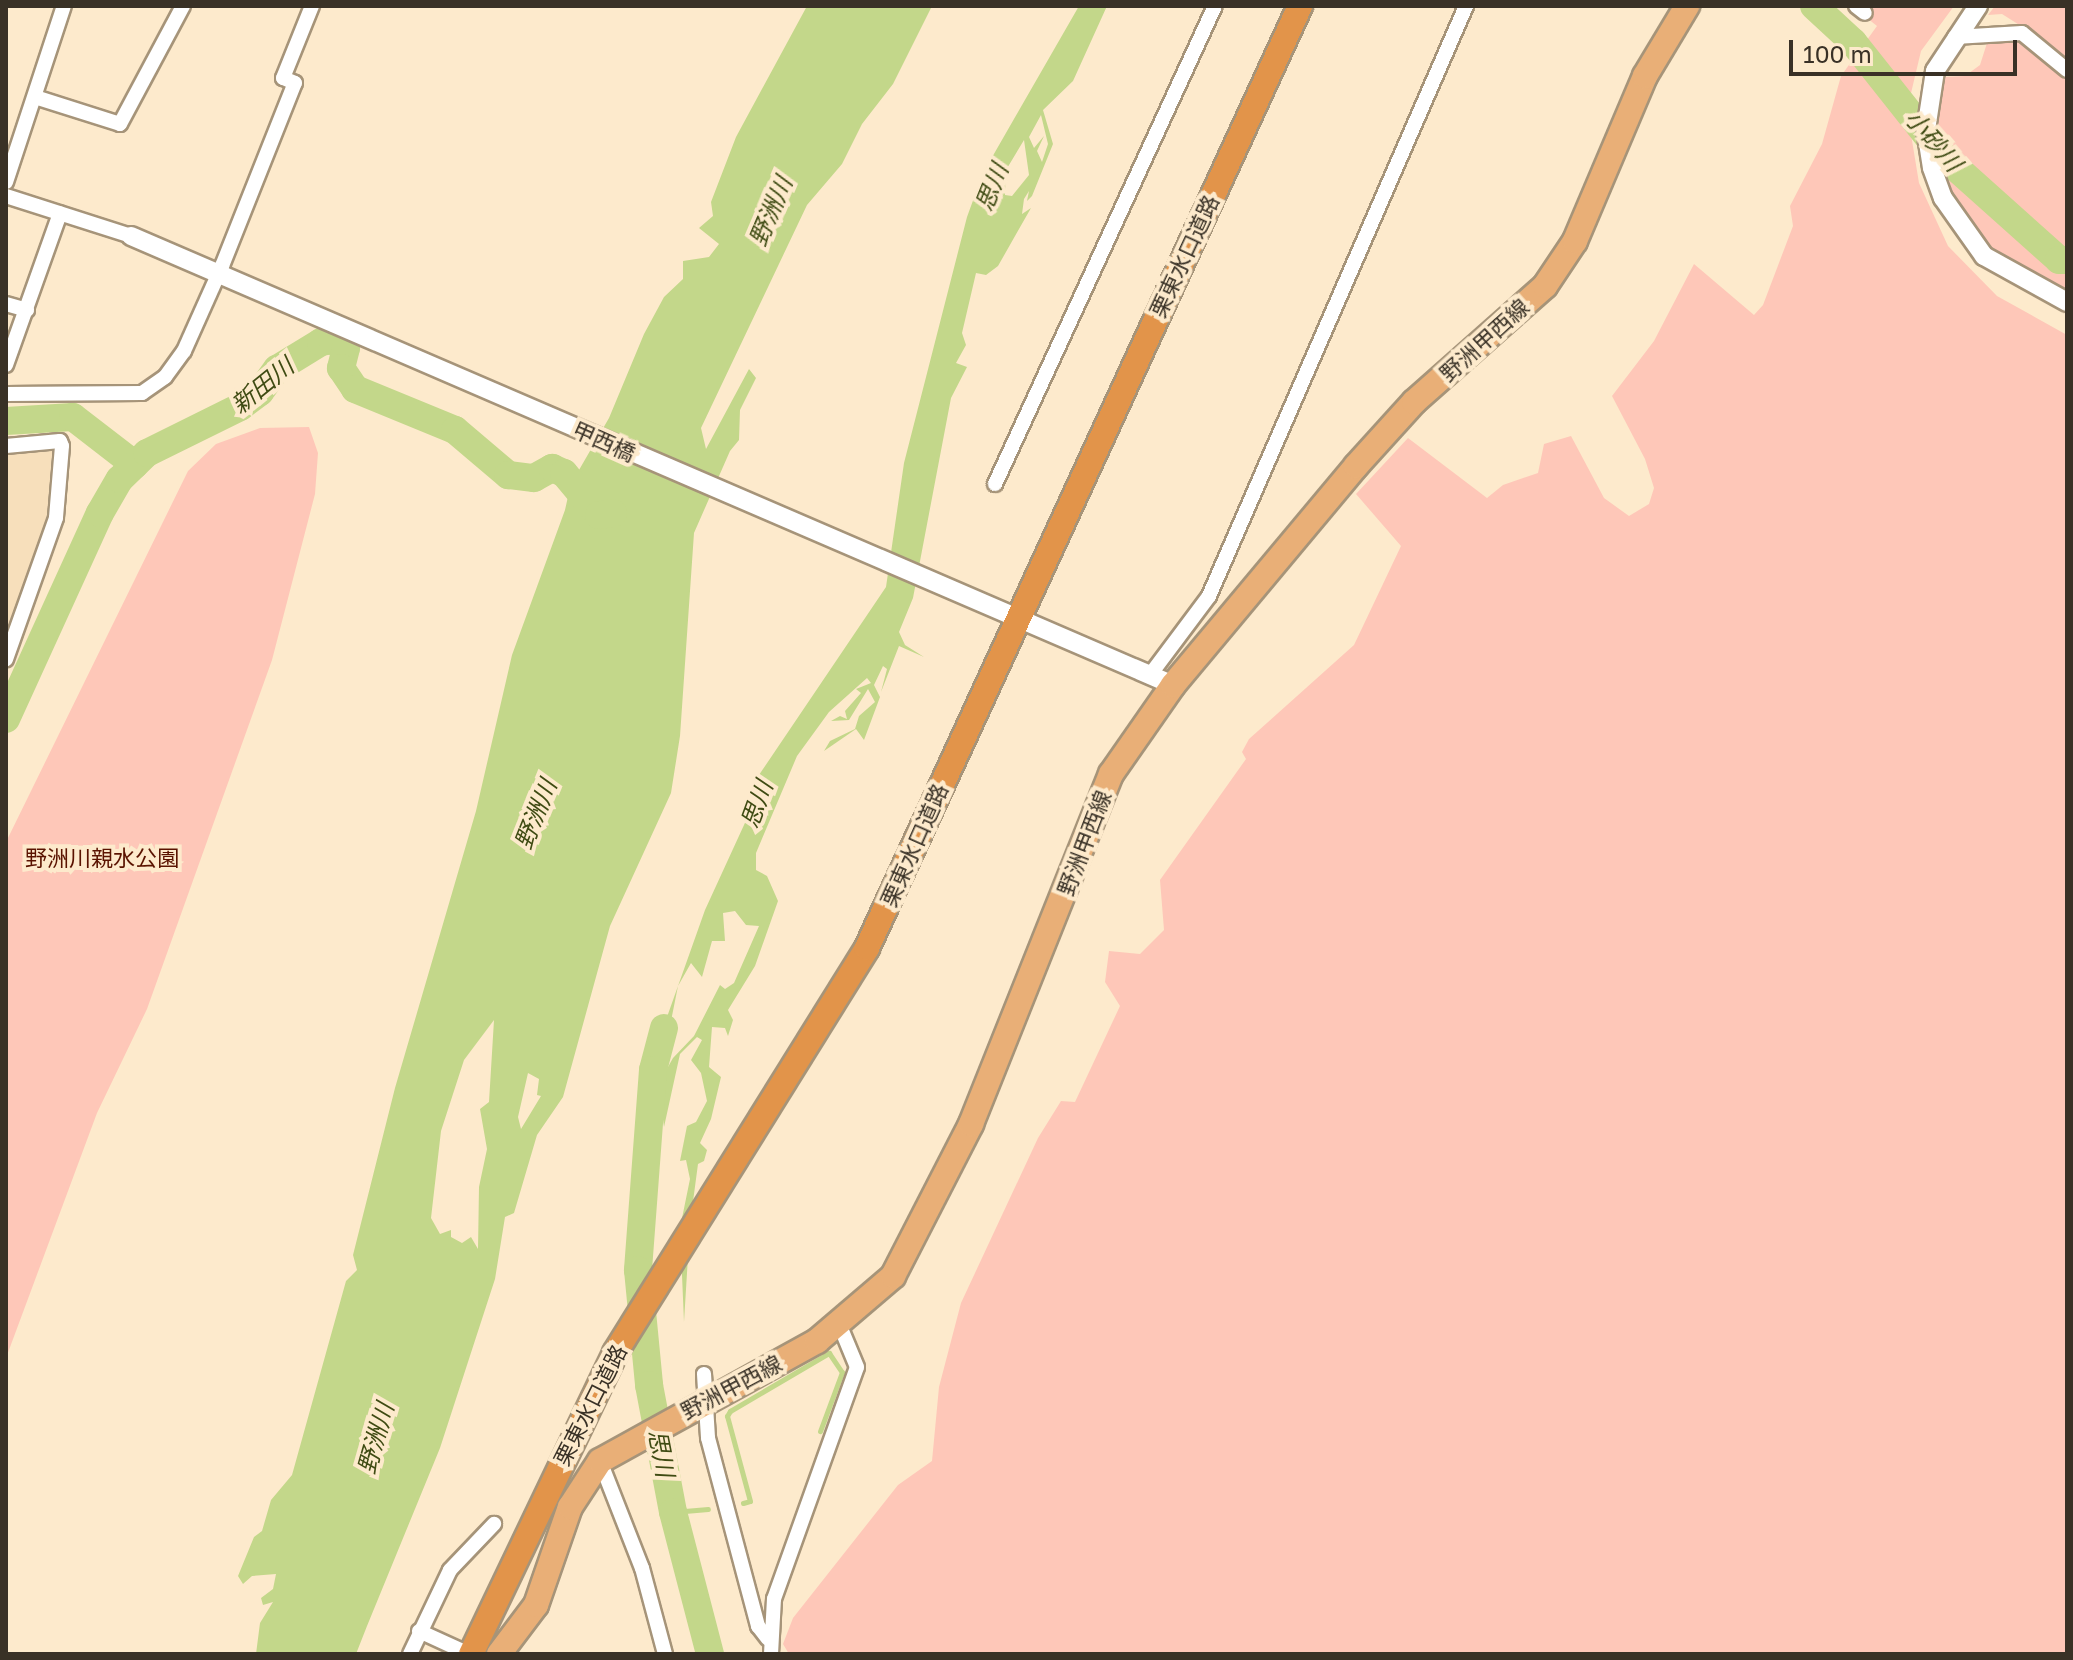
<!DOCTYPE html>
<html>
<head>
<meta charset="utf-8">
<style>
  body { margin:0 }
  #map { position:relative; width:2073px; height:1660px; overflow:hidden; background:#fdeacc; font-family:"Golos Text","Noto Sans JP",sans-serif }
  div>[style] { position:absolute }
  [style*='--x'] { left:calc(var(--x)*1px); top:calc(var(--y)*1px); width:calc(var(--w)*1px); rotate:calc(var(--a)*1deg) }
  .built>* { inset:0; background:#f7dfbb }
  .green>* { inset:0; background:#fec7b8 }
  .water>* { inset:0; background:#c3d78a }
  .stream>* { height:5px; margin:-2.5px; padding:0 2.5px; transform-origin:2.5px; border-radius:2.5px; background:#c3d78a }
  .river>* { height:28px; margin:-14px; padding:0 14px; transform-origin:14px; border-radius:14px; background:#c3d78a }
  .roads { filter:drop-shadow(2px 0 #a69479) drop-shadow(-2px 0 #a69479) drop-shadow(0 2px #a69479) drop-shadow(0 -2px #a69479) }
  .minor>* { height:14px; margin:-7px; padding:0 7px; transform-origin:7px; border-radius:7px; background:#fff }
  .tertiary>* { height:18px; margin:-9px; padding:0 9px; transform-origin:9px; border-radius:9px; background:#fff }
  .primary>* { height:24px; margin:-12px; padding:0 12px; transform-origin:12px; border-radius:12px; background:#e9af77 }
  .trunk>* { height:24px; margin:-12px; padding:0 12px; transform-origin:12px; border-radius:12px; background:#e2944a }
  span { translate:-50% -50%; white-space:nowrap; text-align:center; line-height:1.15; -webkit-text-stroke:8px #fdeacc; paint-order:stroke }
  .street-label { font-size:22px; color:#393126 }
  .park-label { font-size:22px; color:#5a1300 }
  .water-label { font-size:24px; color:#3f4b13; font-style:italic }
  .frame { position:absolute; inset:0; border:8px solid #393126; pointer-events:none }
  .scale { position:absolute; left:1789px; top:40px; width:228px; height:36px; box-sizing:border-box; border:4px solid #393126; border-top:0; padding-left:10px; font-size:24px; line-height:28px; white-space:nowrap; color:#393126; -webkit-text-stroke:6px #fdeacc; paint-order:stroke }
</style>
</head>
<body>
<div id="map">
  <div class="built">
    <i style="clip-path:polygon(61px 442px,54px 522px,6px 637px,6px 446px)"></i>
  </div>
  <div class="green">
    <i style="clip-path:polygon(1852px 6px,1954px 6px,1921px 51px,1907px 110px,1919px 183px,1948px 246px,1997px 296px,2067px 335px,2067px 1654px,789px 1654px,783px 1644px,793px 1618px,898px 1485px,932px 1461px,939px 1387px,961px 1303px,1038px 1138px,1061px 1101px,1075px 1102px,1120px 1006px,1105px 982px,1109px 951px,1140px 954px,1164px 930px,1160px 880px,1246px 759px,1242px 752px,1249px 739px,1354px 645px,1401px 546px,1356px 494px,1408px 438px,1487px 498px,1503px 485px,1538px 473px,1544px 444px,1571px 436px,1604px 498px,1629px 516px,1649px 504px,1654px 488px,1645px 459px,1612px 396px,1654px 341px,1694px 264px,1754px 315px,1763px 305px,1793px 226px,1790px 206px,1822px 144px,1841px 76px,1877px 26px)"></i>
    <i style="clip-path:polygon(1995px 6px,2067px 6px,2067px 294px,2012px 266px,1979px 239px,1953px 202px,1938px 162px,1936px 122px,1943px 77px,1965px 76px,1980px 65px,1987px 43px,2010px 38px,2033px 47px,2032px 33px,2002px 14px,1988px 15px)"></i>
    <i style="clip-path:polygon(309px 427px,318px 453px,315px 494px,272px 660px,147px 1009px,97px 1113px,6px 1358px,6px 842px,188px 471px,216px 444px,260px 428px)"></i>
  </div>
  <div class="water">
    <i style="clip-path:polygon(evenodd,807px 6px,932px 6px,893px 84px,862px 124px,842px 164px,807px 205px,701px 428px,706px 449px,749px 369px,756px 378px,740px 410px,739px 440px,730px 451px,694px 533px,680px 736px,671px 793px,610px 926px,563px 1097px,537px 1135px,514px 1213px,505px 1217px,495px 1279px,440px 1448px,367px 1626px,356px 1654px,256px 1654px,260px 1623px,273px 1602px,263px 1605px,261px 1598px,273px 1589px,276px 1574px,252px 1576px,243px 1584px,238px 1576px,254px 1537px,262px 1531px,271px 1500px,292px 1475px,346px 1281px,357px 1270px,353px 1255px,395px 1088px,476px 811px,512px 655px,565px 510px,569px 492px,559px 479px,527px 490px,525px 486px,555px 474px,580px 500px,586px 497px,579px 470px,609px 418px,644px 334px,664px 297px,683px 279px,683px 261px,709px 257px,719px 244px,699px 228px,713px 216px,711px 202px,736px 137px,807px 6px,494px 1020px,489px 1102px,480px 1109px,487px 1149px,479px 1187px,478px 1249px,471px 1237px,462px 1243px,451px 1237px,451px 1230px,440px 1234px,431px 1218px,441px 1131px,464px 1060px,494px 1020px,807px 6px,528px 1073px,539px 1079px,537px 1095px,541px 1096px,521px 1129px,518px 1117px,528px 1073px)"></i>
    <i style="clip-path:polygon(evenodd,1079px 6px,1107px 6px,1073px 81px,1043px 110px,1053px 144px,1032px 196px,1027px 201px,1029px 191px,1024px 199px,1022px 214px,1031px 208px,998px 266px,986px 275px,976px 273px,962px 333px,966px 345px,956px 363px,967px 367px,951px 398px,913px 598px,899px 632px,905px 645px,924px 657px,899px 646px,881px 692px,887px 669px,883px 666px,874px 685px,880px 697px,864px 740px,856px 729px,824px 751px,830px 741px,855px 729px,859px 716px,875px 702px,868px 689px,849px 720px,831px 721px,840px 716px,847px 719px,845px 711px,861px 693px,856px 689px,871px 683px,867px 678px,829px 712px,797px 756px,756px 853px,756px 870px,767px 876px,778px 901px,755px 966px,728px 1010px,733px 1020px,728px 1036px,725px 1028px,712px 1027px,709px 1067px,721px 1077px,711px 1119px,700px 1143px,707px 1150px,704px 1161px,698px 1164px,690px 1224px,684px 1322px,680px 1228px,690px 1179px,686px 1160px,680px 1161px,687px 1126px,696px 1122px,707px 1101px,701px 1073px,691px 1060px,702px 1040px,697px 1037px,680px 1054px,664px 1127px,662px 1112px,653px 1120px,660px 1104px,655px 1090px,673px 1058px,694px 1036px,720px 985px,725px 989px,734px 983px,759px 926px,746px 925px,735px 911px,723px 913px,725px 941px,712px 941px,702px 977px,691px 963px,678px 986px,667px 1041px,659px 1050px,657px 1066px,656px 1048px,705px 910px,755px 801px,759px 775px,886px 587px,904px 463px,967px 217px,983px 173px,1079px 6px,1041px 115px,1048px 144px,1042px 162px,1037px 151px,1044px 136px,1034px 148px,1029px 137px,1041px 115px,1079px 6px,1024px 140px,1029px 175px,1012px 196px,1005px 195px,1006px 170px,1024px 140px)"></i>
  </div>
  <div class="stream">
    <i style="--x:743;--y:1503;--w:7;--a:-16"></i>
    <i style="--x:750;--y:1501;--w:88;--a:-105.1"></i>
    <i style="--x:727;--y:1416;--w:6;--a:-59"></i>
    <i style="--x:730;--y:1411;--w:115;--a:-30.4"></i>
    <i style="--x:829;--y:1353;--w:23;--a:56"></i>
    <i style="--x:842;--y:1372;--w:63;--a:110.4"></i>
    <i style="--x:673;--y:1512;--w:35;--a:-5"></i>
  </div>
  <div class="river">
    <i style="--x:1814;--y:6;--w:53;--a:42.7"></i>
    <i style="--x:1853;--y:42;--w:147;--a:51.6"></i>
    <i style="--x:1944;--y:157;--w:154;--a:41.8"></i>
    <i style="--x:2059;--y:260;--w:8;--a:0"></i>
    <i style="--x:6;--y:421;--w:67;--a:-3.4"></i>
    <i style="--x:73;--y:417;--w:78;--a:37.7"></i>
    <i style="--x:6;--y:719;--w:226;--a:-65.5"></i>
    <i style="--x:100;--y:513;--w:39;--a:-60"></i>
    <i style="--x:120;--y:479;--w:37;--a:-44"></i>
    <i style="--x:147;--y:453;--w:104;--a:-26.3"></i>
    <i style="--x:240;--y:407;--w:25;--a:-37"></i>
    <i style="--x:260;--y:392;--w:29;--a:-54"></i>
    <i style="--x:277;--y:369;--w:52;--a:-31.5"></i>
    <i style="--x:321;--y:342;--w:11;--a:-10"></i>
    <i style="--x:332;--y:340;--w:16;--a:30"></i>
    <i style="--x:346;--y:348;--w:21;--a:104"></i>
    <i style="--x:341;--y:368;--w:25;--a:56"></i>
    <i style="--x:355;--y:389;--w:108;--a:22.3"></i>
    <i style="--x:455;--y:430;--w:70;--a:40.3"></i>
    <i style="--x:508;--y:475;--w:26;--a:7"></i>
    <i style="--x:534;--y:478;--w:21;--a:-29"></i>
    <i style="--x:552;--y:468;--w:13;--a:23"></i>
    <i style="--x:564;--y:473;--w:55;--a:50.2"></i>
    <i style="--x:599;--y:515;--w:14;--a:-8"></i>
    <i style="--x:664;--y:1028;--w:43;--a:104.7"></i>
    <i style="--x:653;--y:1070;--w:201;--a:94.3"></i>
    <i style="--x:638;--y:1270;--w:116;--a:84.5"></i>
    <i style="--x:649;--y:1385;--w:129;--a:79.3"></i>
    <i style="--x:673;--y:1512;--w:147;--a:75.4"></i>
  </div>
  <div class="roads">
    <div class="minor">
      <i style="--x:1856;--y:6;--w:11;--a:38"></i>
      <i style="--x:1955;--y:37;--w:67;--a:-3.4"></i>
      <i style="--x:2022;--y:33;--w:58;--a:39.4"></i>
      <i style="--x:35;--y:97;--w:89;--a:17.6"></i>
      <i style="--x:120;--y:124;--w:134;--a:-61.9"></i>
      <i style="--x:6;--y:182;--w:185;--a:-71.8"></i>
      <i style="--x:6;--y:196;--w:131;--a:17.7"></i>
      <i style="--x:6;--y:304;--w:22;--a:16"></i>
      <i style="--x:6;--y:365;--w:161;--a:-70.4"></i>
      <i style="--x:6;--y:394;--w:136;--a:-0.4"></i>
      <i style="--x:142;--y:393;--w:28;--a:-35"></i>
      <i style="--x:165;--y:377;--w:32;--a:-54"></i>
      <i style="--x:184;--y:351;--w:93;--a:-65.9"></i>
      <i style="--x:222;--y:266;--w:197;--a:-68.3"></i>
      <i style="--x:295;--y:83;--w:13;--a:-157"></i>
      <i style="--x:283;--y:78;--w:78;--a:-68.1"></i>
      <i style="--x:6;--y:446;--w:54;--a:-5.3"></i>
      <i style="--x:60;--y:441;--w:5;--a:68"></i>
      <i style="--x:62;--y:446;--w:72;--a:94.8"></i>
      <i style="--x:56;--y:518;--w:150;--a:109.5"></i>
      <i style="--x:995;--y:484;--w:526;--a:-65.29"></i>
      <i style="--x:1150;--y:675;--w:99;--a:-53.2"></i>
      <i style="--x:1209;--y:596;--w:644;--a:-66.46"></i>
      <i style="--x:704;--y:1374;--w:64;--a:86.4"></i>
      <i style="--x:708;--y:1438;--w:195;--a:75.1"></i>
      <i style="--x:758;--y:1626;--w:16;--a:52"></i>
      <i style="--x:600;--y:1461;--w:115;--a:68.6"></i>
      <i style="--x:642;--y:1568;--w:89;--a:75"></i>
      <i style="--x:419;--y:1631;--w:55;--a:24.7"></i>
      <i style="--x:410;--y:1654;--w:93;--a:-64.5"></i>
      <i style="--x:450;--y:1570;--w:64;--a:-46.3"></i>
      <i style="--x:771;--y:1654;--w:55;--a:-86.9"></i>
      <i style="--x:774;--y:1599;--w:246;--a:-70.3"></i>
      <i style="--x:857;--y:1367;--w:44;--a:-112.5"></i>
    </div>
    <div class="tertiary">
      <i style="--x:1978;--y:6;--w:78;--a:123.5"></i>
      <i style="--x:1935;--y:71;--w:60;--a:98.7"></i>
      <i style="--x:1926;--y:130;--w:38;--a:81"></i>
      <i style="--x:1932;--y:168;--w:32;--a:70"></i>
      <i style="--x:1943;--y:198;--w:71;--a:54.7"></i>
      <i style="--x:1984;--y:256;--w:95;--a:29"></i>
      <i style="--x:131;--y:236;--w:1135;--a:23.31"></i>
    </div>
    <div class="primary">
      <i style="--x:499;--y:1654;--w:61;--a:-52.9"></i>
      <i style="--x:536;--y:1605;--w:104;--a:-70.9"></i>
      <i style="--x:570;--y:1507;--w:55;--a:-56.9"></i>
      <i style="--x:600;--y:1461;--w:248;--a:-28.9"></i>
      <i style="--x:817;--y:1341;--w:100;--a:-40.5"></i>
      <i style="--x:893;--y:1276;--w:171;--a:-62.8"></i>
      <i style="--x:971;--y:1124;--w:377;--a:-68.2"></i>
      <i style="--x:1111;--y:774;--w:108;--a:-55.1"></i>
      <i style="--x:1173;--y:685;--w:285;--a:-50.1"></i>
      <i style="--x:1356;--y:466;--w:86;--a:-47.8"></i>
      <i style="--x:1414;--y:402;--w:175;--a:-41.5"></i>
      <i style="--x:1545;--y:286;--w:54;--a:-56.3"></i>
      <i style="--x:1575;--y:241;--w:179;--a:-67"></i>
      <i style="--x:1645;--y:76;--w:82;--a:-59"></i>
    </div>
    <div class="trunk">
      <i style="--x:471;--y:1654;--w:334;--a:-64.4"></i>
      <i style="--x:615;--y:1353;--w:477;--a:-58.1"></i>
      <i style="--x:867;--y:948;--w:1037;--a:-65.31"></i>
    </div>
  </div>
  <div class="street-label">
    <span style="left:1184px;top:256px;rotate:-65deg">栗東水口道路</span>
    <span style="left:1484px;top:340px;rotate:-42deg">野洲甲西線</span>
    <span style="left:604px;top:441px;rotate:24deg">甲西橋</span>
    <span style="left:1084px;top:843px;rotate:-69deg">野洲甲西線</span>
    <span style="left:914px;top:845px;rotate:-66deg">栗東水口道路</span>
    <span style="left:731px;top:1387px;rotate:-28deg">野洲甲西線</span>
    <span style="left:590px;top:1405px;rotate:-63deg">栗東水口道路</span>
  </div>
  <div class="park-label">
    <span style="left:102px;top:858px">野洲川親水公園</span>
  </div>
  <div class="water-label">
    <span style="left:1934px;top:140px;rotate:49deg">小砂川</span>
    <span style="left:991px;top:187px;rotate:-68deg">思川</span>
    <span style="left:770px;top:211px;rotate:-67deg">野洲川</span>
    <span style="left:262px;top:385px;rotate:-39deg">新田川</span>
    <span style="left:756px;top:804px;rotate:-70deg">思川</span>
    <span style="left:535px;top:814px;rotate:-68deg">野洲川</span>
    <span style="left:375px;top:1438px;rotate:-74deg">野洲川</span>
    <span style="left:662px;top:1453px;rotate:79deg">思川</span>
  </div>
  <div class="frame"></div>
  <div class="scale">100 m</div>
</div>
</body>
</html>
